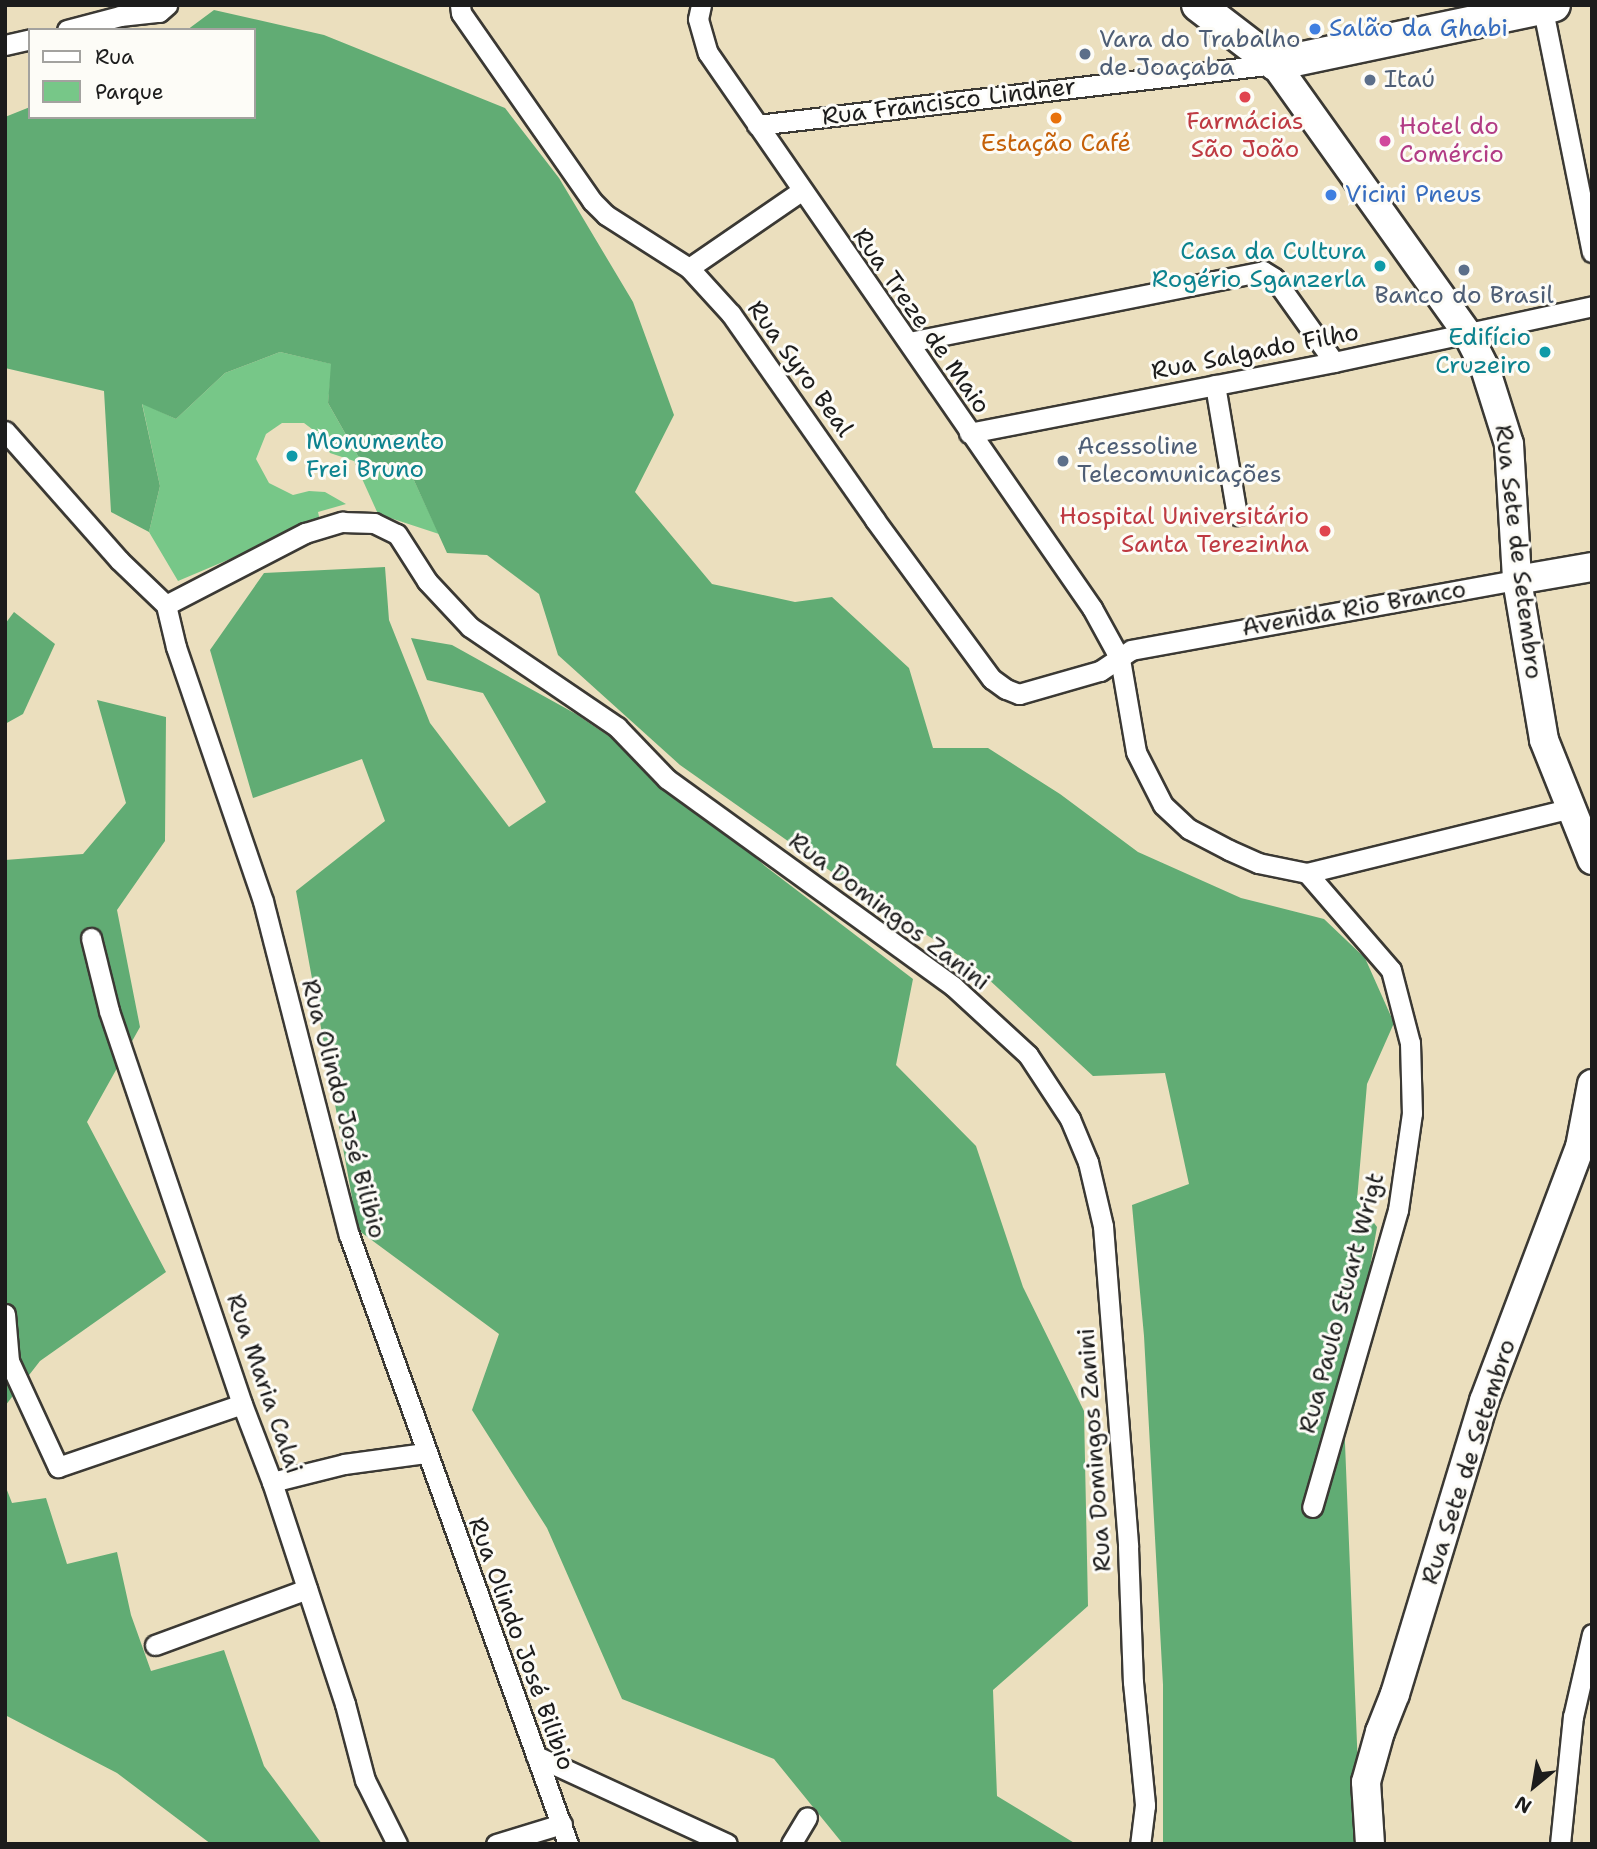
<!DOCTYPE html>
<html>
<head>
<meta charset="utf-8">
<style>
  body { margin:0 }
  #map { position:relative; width:1597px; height:1849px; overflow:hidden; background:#ebdfbe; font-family:"Shantell Sans",sans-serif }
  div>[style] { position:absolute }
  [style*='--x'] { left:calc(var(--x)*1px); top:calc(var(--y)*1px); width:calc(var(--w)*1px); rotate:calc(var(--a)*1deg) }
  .green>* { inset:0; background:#77c788 }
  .forest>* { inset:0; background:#61ac74 }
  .roads { filter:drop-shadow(2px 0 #3b3934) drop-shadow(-2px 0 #3b3934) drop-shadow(0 2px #3b3934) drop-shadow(0 -2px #3b3934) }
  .street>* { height:19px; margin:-9.5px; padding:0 9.5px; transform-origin:9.5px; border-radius:9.5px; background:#fff }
  .secondary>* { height:28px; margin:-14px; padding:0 14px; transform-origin:14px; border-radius:14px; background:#fff }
  .primary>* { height:32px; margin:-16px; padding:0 16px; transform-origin:16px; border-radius:16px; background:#fff }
  .dots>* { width:19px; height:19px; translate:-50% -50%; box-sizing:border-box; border:4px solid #fdfcf7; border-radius:50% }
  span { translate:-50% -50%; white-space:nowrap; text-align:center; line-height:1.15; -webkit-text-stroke:6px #fdfcf7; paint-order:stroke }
  .shop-label { font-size:24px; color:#366cbe }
  .left { translate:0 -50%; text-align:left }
  .service-label { font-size:24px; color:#4e5e75 }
  .street-label { font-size:24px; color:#1c1c1c }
  .health-label { font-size:24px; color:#be3a42 }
  .right { translate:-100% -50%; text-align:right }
  .hotel-label { font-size:24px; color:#b23c85 }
  .food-label { font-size:24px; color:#c56008 }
  .culture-label { font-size:24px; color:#0d838f }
  .frame { position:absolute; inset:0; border:7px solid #1c1c1c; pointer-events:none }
  .legend { position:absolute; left:28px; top:28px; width:228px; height:91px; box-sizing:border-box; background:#fdfcf7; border:2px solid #a3a29f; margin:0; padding:9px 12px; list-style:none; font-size:21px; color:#1c1c1c }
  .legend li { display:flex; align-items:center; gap:14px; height:35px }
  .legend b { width:35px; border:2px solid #a3a29f }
  .north { position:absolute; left:1499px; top:1751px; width:70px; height:70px; -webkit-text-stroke:5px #fdfcf7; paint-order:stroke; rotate:210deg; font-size:19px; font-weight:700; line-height:28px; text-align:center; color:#1c1c1c }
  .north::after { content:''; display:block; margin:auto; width:24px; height:32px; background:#1c1c1c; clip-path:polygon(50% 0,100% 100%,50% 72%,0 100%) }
</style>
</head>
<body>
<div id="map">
  <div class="green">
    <i style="clip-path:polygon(280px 352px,332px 364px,328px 403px,358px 456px,412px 476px,439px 534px,378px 514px,354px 461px,330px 453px,316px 432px,304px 423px,282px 423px,266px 434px,256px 459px,269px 483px,293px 495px,309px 491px,325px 492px,346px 504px,318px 512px,320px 521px,178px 581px,149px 532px,160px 486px,142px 403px,176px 419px,225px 373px)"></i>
  </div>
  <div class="forest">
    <i style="clip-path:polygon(214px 10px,324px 35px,505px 108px,559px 178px,633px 302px,674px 415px,635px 492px,712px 584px,795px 602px,832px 597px,909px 668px,933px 748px,988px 748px,1060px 794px,1138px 852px,1241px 898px,1324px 919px,1365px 958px,1394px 1023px,1367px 1084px,1357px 1200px,1377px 1227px,1344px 1418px,1361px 1844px,1163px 1844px,1163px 1685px,1144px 1336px,1132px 1205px,1189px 1184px,1165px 1073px,1093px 1076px,972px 964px,863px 894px,680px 765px,558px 655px,539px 594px,487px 555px,447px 553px,412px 476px,358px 456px,328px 403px,331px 364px,280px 352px,225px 373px,176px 419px,142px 404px,160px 486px,149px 532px,111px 512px,104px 391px,5px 368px,5px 117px,30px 107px,30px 117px,254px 117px,254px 30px,187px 30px)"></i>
    <i style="clip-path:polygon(385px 567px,389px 620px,430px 723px,509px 827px,546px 802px,483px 693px,427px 680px,411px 638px,452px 645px,576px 714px,644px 760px,765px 866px,913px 979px,896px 1065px,976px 1146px,1023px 1287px,1084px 1411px,1088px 1606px,993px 1690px,997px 1796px,1076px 1844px,843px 1844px,774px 1759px,622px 1699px,547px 1528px,472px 1410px,499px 1334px,358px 1230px,296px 891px,385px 821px,362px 759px,253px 798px,210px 650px,264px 573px)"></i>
    <i style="clip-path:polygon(14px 612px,55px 644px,23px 714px,5px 724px,5px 624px)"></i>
    <i style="clip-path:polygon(97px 700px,166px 717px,165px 841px,117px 910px,140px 1027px,87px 1122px,166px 1272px,40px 1361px,5px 1406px,5px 860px,83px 854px,126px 803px)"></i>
    <i style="clip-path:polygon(5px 1485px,12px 1503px,46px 1498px,67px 1564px,117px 1552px,131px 1615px,151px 1671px,224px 1650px,264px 1766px,322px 1844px,211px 1844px,117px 1773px,5px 1715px)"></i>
  </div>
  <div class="roads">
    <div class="street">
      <i style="--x:460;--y:5;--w:8;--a:83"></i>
      <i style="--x:461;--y:13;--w:229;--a:55.1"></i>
      <i style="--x:592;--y:201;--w:20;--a:45"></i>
      <i style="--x:606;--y:215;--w:98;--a:32.6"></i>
      <i style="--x:689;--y:268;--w:62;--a:47.6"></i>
      <i style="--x:731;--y:314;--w:251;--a:55"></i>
      <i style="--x:875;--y:520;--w:197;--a:53.7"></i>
      <i style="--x:992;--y:679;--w:17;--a:36"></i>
      <i style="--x:1006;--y:689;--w:14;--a:21"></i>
      <i style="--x:1019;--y:694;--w:84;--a:-15.9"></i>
      <i style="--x:1100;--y:671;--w:37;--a:-34"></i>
      <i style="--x:1131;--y:650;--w:392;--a:-10.3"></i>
      <i style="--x:701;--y:5;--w:14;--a:102"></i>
      <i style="--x:698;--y:19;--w:35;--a:74"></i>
      <i style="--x:708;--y:53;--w:675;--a:55.32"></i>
      <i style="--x:1092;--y:608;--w:58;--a:61.2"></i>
      <i style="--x:1120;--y:659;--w:94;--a:80.2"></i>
      <i style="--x:1136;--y:752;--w:59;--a:63"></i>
      <i style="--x:1163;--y:805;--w:35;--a:43"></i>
      <i style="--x:1189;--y:829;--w:45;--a:27.7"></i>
      <i style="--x:1229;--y:850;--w:32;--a:24"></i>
      <i style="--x:1258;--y:863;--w:50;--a:11.5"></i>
      <i style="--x:1307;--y:873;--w:128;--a:49.1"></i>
      <i style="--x:1391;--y:970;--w:75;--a:75.4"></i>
      <i style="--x:1410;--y:1043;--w:70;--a:88.4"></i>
      <i style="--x:1412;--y:1113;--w:98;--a:98.2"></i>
      <i style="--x:1398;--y:1210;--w:309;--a:106.1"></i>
      <i style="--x:1542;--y:5;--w:252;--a:78.6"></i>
      <i style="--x:67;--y:30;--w:55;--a:-14.8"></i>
      <i style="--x:120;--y:16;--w:39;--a:-6"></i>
      <i style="--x:159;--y:12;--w:11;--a:-41"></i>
      <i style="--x:5;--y:45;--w:26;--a:-13"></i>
      <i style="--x:757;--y:125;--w:522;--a:-6.72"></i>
      <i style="--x:689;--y:268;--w:136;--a:-34.5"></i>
      <i style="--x:909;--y:342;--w:361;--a:-11.3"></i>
      <i style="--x:1263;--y:271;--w:13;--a:32"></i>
      <i style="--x:1274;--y:278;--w:103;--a:54.5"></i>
      <i style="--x:1215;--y:385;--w:132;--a:80.4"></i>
      <i style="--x:5;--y:431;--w:172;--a:48.5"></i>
      <i style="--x:119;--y:560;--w:65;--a:43.8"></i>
      <i style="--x:166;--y:605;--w:43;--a:76.6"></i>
      <i style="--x:176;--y:647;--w:268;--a:71.1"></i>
      <i style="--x:263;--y:901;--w:345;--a:75.6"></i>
      <i style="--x:349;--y:1235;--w:647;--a:70.22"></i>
      <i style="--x:969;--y:433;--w:372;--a:-11"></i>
      <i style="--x:1334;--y:362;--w:264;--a:-12.2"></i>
      <i style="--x:166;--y:605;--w:157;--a:-27.4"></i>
      <i style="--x:305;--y:533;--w:39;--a:-17"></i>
      <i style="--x:342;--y:522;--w:32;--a:2"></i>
      <i style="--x:374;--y:523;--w:25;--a:26"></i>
      <i style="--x:397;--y:534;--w:56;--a:57.4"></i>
      <i style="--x:427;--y:581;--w:63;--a:46.9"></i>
      <i style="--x:470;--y:627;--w:178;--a:34.2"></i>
      <i style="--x:617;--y:727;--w:72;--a:46.1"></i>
      <i style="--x:667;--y:779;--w:353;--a:35.9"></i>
      <i style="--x:953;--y:986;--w:102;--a:42.6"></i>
      <i style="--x:1028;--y:1055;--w:77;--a:56.7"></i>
      <i style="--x:1070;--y:1119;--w:47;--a:67.3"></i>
      <i style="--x:1088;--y:1162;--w:66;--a:76.8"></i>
      <i style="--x:1103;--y:1226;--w:322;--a:85.5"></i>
      <i style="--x:1128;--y:1547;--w:135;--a:87.9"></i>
      <i style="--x:1133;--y:1682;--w:124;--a:84.4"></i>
      <i style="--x:1145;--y:1805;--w:39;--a:97"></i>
      <i style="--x:1307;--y:873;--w:272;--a:-13.8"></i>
      <i style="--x:91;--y:938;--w:75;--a:76.1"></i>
      <i style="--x:109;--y:1011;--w:415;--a:71.3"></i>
      <i style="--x:242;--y:1404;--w:84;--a:69"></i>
      <i style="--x:272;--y:1482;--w:234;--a:71.8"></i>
      <i style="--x:345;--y:1704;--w:79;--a:75.3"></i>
      <i style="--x:365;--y:1780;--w:72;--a:63.4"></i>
      <i style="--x:5;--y:1314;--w:47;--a:85.1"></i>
      <i style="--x:9;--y:1361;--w:117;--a:65.2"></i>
      <i style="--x:58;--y:1467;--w:194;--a:-18.9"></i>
      <i style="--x:272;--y:1482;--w:74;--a:-14"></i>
      <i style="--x:344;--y:1464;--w:82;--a:-7.7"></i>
      <i style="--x:155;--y:1645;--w:162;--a:-20.2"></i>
      <i style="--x:536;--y:1756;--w:210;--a:24.7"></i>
      <i style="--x:496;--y:1844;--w:69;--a:-16.9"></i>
      <i style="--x:791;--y:1844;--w:31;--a:-59"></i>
      <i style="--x:1560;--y:1844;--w:128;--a:-84.2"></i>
      <i style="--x:1573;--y:1717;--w:85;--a:-77.1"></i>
    </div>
    <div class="secondary">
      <i style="--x:1275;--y:64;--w:330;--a:54.5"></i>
      <i style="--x:1467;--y:333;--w:39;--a:63"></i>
      <i style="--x:1485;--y:368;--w:80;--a:72.5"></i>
      <i style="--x:1509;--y:444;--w:136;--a:86.6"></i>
      <i style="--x:1517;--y:580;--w:162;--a:80.4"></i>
      <i style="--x:1544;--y:740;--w:129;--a:68.2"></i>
      <i style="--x:1517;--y:580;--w:76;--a:-9.8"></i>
      <i style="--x:1370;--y:1844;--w:62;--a:-93.7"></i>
      <i style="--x:1366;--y:1782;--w:52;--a:-74.4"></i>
      <i style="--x:1380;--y:1732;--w:41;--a:-68.5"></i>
      <i style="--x:1395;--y:1694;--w:306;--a:-73.1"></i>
      <i style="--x:1484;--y:1401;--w:272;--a:-69.3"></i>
      <i style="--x:1580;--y:1147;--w:64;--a:-79.2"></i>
    </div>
    <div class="primary">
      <i style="--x:1198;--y:5;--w:97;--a:37.5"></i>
      <i style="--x:1275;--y:64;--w:285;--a:-11.9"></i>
    </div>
  </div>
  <div class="dots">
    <i style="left:1315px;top:29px;background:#3f7fe0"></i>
    <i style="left:1085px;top:54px;background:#5c6f8a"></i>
    <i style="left:1370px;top:80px;background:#5c6f8a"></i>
    <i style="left:1245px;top:97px;background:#e0444e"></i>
    <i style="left:1056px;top:118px;background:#e8710a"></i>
    <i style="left:1385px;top:141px;background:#d1479c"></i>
    <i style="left:1331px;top:195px;background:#3f7fe0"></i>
    <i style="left:1380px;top:266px;background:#0f9aa8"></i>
    <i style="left:1464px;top:270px;background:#5c6f8a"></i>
    <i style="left:1545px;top:352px;background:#0f9aa8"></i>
    <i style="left:292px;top:456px;background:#0f9aa8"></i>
    <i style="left:1063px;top:461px;background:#5c6f8a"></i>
    <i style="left:1325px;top:531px;background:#e0444e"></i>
  </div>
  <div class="shop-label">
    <span class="left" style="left:1329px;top:29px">Salão da Ghabi</span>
    <span class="left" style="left:1345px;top:195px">Vicini Pneus</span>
  </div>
  <div class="service-label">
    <span class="left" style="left:1099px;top:54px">Vara do Trabalho<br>de Joaçaba</span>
    <span class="left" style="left:1384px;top:80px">Itaú</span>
    <span style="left:1464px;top:296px">Banco do Brasil</span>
    <span class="left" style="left:1077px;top:461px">Acessoline<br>Telecomunicações</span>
  </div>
  <div class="street-label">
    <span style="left:949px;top:102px;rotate:-7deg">Rua Francisco Lindner</span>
    <span style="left:921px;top:321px;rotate:55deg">Rua Treze de Maio</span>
    <span style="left:1255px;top:352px;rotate:-11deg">Rua Salgado Filho</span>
    <span style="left:800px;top:369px;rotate:54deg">Rua Syro Beal</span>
    <span style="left:1518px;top:552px;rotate:83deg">Rua Sete de Setembro</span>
    <span style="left:1354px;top:609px;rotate:-10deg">Avenida Rio Branco</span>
    <span style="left:889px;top:912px;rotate:37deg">Rua Domingos Zanini</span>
    <span style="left:343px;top:1109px;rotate:75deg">Rua Olindo José Bilibio</span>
    <span style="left:1342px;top:1303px;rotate:-75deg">Rua Paulo Stuart Wrigt</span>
    <span style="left:264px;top:1384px;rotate:71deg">Rua Maria Calai</span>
    <span style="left:1095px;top:1450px;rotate:-94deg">Rua Domingos Zanini</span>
    <span style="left:1469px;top:1462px;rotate:-72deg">Rua Sete de Setembro</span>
    <span style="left:521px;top:1644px;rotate:70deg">Rua Olindo José Bilibio</span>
  </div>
  <div class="health-label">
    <span style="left:1245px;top:136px">Farmácias<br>São João</span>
    <span class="right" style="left:1309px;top:531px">Hospital Universitário<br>Santa Terezinha</span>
  </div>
  <div class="hotel-label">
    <span class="left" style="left:1399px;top:141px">Hotel do<br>Comércio</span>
  </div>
  <div class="food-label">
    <span style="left:1056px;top:144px">Estação Café</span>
  </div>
  <div class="culture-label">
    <span class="right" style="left:1366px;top:266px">Casa da Cultura<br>Rogério Sganzerla</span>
    <span class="right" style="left:1531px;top:352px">Edifício<br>Cruzeiro</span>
    <span class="left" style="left:306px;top:456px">Monumento<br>Frei Bruno</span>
  </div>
  <div class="frame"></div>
  <ul class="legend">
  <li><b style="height:9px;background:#fff"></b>Rua</li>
  <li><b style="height:19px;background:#77c788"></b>Parque</li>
  </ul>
  <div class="north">N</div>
</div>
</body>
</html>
